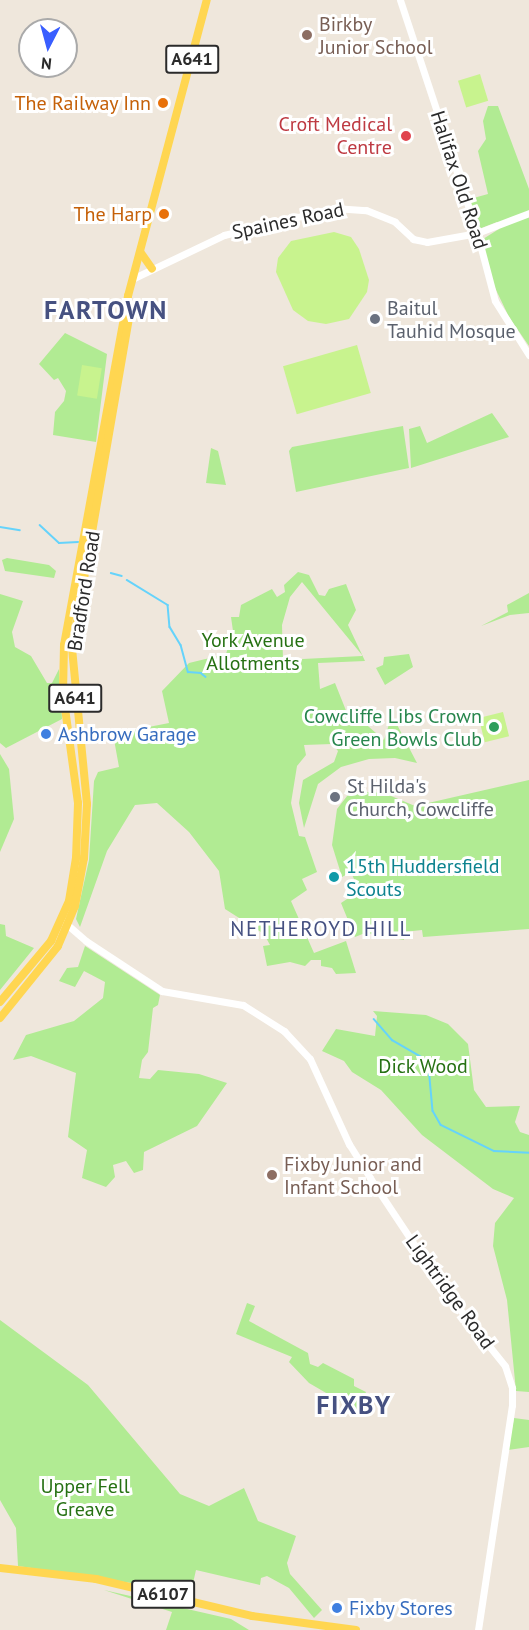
<!DOCTYPE html>
<html>
<head>
<meta charset="utf-8">
<style>
  body { margin:0 }
  #map { position:relative; width:529px; height:1630px; overflow:hidden; background:#efe7dc; font-family:"PT Sans",sans-serif }
  div>[style] { position:absolute }
  [style*='--x'] { left:calc(var(--x)*1px); top:calc(var(--y)*1px); width:calc(var(--w)*1px); rotate:calc(var(--a)*1deg) }
  .green>* { inset:0; background:#b1eb93 }
  .pitch>* { inset:0; background:#c8f38e; transform-origin:0 0 }
  .stream>* { height:1.5px; margin:-0.75px; padding:0 0.75px; transform-origin:0.75px; border-radius:0.75px; background:#65d3fb }
  .tertiary>* { height:7px; margin:-3.5px; padding:0 3.5px; transform-origin:3.5px; border-radius:3.5px; background:#fff }
  .primary>* { height:8px; margin:-4px; padding:0 4px; transform-origin:4px; border-radius:4px; background:#ffd651 }
  .dots>* { width:16px; height:16px; translate:-50% -50%; box-sizing:border-box; border:3px solid #fff; border-radius:50% }
  span { translate:-50% -50%; white-space:nowrap; text-align:center; line-height:1.15; -webkit-text-stroke:6px #fff; paint-order:stroke }
  .shield-label span { padding:2px 4px; background:#fff; border:2px solid; border-radius:4px; -webkit-text-stroke-width:0 }
  .shield-label { font-size:18px; color:#2b2b2b; font-weight:700 }
  .education-label { font-size:20px; color:#785e54 }
  .left { translate:0 -50%; text-align:left }
  .food-label { font-size:20px; color:#c56008 }
  .right { translate:-100% -50%; text-align:right }
  .health-label { font-size:20px; color:#be3a42 }
  .street-label { font-size:20px; color:#2b2b2b }
  .worship-label { font-size:20px; color:#5b616d }
  .park-label { font-size:20px; color:#267113 }
  .leisure-label { font-size:20px; color:#27864d }
  .shop-label { font-size:20px; color:#366cbe }
  .culture-label { font-size:20px; color:#0d838f }
  .neighbourhood-label { font-size:21px; color:#465181; letter-spacing:1.5px }
  .district-label { font-size:26px; color:#465181; font-weight:700; letter-spacing:1.5px }
  .north { position:absolute; left:18px; top:18px; width:60px; height:60px; box-sizing:border-box; background:#fff; border:2px solid #aaa; border-radius:50%; rotate:186deg; font-size:16px; font-weight:700; line-height:24px; text-align:center; color:#2b2b2b }
  .north::after { content:''; display:block; margin:auto; width:21px; height:27px; background:#395eff; clip-path:polygon(50% 0,100% 100%,50% 72%,0 100%) }
</style>
</head>
<body>
<div id="map">
  <div class="green">
    <i style="clip-path:polygon(488px 106px,498px 106px,529px 189px,529px 346px,509px 317px,485px 267px,483px 239px,499px 229px,497px 222px,479px 229px,470px 199px,488px 194px,478px 151px,486px 139px,483px 121px)"></i>
    <i style="clip-path:polygon(65px 333px,107px 354px,96px 442px,53px 435px,55px 412px,64px 401px,66px 391px,58px 378px,54px 380px,39px 364px)"></i>
    <i style="clip-path:polygon(492px 413px,509px 437px,411px 468px,409px 429px,420px 426px,427px 443px)"></i>
    <i style="clip-path:polygon(403px 426px,409px 468px,296px 492px,289px 451px,292px 447px)"></i>
    <i style="clip-path:polygon(211px 448px,218px 451px,226px 485px,206px 483px)"></i>
    <i style="clip-path:polygon(7px 558px,49px 565px,56px 571px,54px 578px,5px 571px,2px 560px)"></i>
    <i style="clip-path:polygon(evenodd,298px 572px,309px 575px,319px 595px,325px 596px,329px 589px,346px 584px,356px 610px,348px 625px,365px 661px,318px 663px,320px 689px,335px 683px,351px 723px,361px 720px,384px 740px,392px 715px,417px 763px,395px 758px,369px 759px,341px 767px,318px 784px,304px 828px,299px 803px,303px 780px,334px 762px,338px 751px,332px 744px,304px 745px,306px 755px,297px 766px,291px 803px,299px 836px,305px 837px,317px 872px,302px 879px,307px 890px,291px 901px,314px 953px,346px 941px,356px 973px,336px 974px,332px 968px,321px 966px,321px 960px,311px 960px,305px 966px,290px 962px,267px 966px,263px 946px,270px 945px,264px 934px,225px 909px,219px 871px,189px 832px,157px 803px,135px 805px,107px 851px,80px 927px,76px 919px,89px 860px,94px 781px,98px 772px,119px 767px,113px 734px,169px 723px,162px 691px,189px 663px,226px 654px,233px 631px,231px 617px,239px 617px,241px 605px,272px 589px,277px 597px,285px 592px,284px 585px,298px 572px,302px 582px,362px 655px,362px 656px,283px 660px,282px 625px,290px 597px,302px 582px)"></i>
    <i style="clip-path:polygon(529px 593px,529px 613px,510px 615px,481px 626px,508px 612px,507px 605px)"></i>
    <i style="clip-path:polygon(0 594px,23px 601px,12px 632px,15px 647px,31px 656px,47px 683px,52px 683px,59px 669px,62px 719px,6px 748px,0 743px)"></i>
    <i style="clip-path:polygon(409px 654px,413px 667px,385px 685px,376px 668px,383px 665px,384px 657px)"></i>
    <i style="clip-path:polygon(0 754px,9px 769px,14px 819px,0 852px)"></i>
    <i style="clip-path:polygon(529px 780px,529px 929px,423px 937px,422px 930px,404px 932px,404px 940px,365px 933px,355px 937px,341px 903px,359px 891px,351px 872px,342px 877px,332px 845px,337px 809px,351px 791px,384px 793px,415px 806px)"></i>
    <i style="clip-path:polygon(0 924px,5px 925px,6px 936px,34px 948px,0 990px)"></i>
    <i style="clip-path:polygon(85px 946px,160px 995px,158px 1005px,153px 1008px,148px 1052px,142px 1060px,139px 1078px,150px 1079px,158px 1070px,199px 1074px,227px 1083px,197px 1126px,144px 1152px,143px 1170px,134px 1173px,126px 1161px,113px 1165px,115px 1177px,106px 1187px,82px 1178px,87px 1150px,68px 1137px,76px 1073px,31px 1056px,13px 1060px,26px 1035px,74px 1021px,103px 998px,105px 982px,84px 971px,75px 987px,59px 981px,67px 968px,78px 967px)"></i>
    <i style="clip-path:polygon(373px 1011px,426px 1015px,448px 1024px,468px 1044px,474px 1090px,486px 1107px,520px 1106px,515px 1122px,520px 1132px,529px 1135px,529px 1392px,516px 1391px,507px 1300px,493px 1246px,495px 1223px,514px 1198px,493px 1189px,422px 1135px,381px 1090px,352px 1072px,344px 1061px,322px 1051px,336px 1029px,375px 1036px,377px 1016px)"></i>
    <i style="clip-path:polygon(247px 1303px,255px 1306px,249px 1321px,308px 1353px,310px 1364px,318px 1367px,323px 1363px,354px 1379px,354px 1386px,366px 1392px,357px 1411px,309px 1383px,289px 1362px,292px 1357px,236px 1334px)"></i>
    <i style="clip-path:polygon(0 1320px,88px 1385px,180px 1494px,209px 1506px,244px 1488px,258px 1521px,296px 1536px,287px 1563px,290px 1574px,322px 1610px,314px 1618px,289px 1588px,267px 1576px,261px 1578px,260px 1585px,196px 1570px,191px 1592px,18px 1566px,16px 1528px,0 1500px)"></i>
    <i style="clip-path:polygon(514px 1418px,529px 1420px,529px 1447px,508px 1450px)"></i>
    <i style="clip-path:polygon(104px 1590px,231px 1619px,249px 1630px,166px 1630px,172px 1612px)"></i>
  </div>
  <div class="pitch">
    <i style="left:480px;top:74px;width:28px;height:23px;rotate:73deg"></i>
    <i style="clip-path:polygon(334px 232px,351px 237px,359px 249px,369px 280px,367px 292px,349px 319px,326px 324px,308px 321px,293px 310px,276px 272px,278px 258px,291px 241px)"></i>
    <i style="left:357px;top:345px;width:50px;height:77px;rotate:74deg"></i>
    <i style="left:82px;top:365px;width:20px;height:31px;rotate:9deg"></i>
    <i style="left:503px;top:712px;width:25px;height:25px;rotate:76deg"></i>
  </div>
  <div class="stream">
    <i style="--x:40;--y:525;--w:26;--a:43"></i>
    <i style="--x:59;--y:543;--w:19;--a:-3"></i>
    <i style="--x:0;--y:527;--w:20;--a:9"></i>
    <i style="--x:111;--y:573;--w:11;--a:15"></i>
    <i style="--x:127;--y:580;--w:48;--a:31.4"></i>
    <i style="--x:168;--y:605;--w:22;--a:85"></i>
    <i style="--x:170;--y:627;--w:21;--a:59"></i>
    <i style="--x:181;--y:645;--w:28;--a:75"></i>
    <i style="--x:188;--y:672;--w:13;--a:4"></i>
    <i style="--x:201;--y:673;--w:6;--a:39"></i>
    <i style="--x:374;--y:1019;--w:28;--a:49"></i>
    <i style="--x:392;--y:1040;--w:34;--a:30"></i>
    <i style="--x:422;--y:1057;--w:12;--a:55"></i>
    <i style="--x:429;--y:1067;--w:44;--a:84.8"></i>
    <i style="--x:433;--y:1111;--w:16;--a:60"></i>
    <i style="--x:441;--y:1125;--w:59;--a:26.1"></i>
    <i style="--x:494;--y:1151;--w:35;--a:3"></i>
  </div>
  <div class="tertiary">
    <i style="--x:400;--y:0;--w:245;--a:71.7"></i>
    <i style="--x:477;--y:233;--w:70;--a:75.2"></i>
    <i style="--x:495;--y:301;--w:64;--a:57.8"></i>
    <i style="--x:134;--y:278;--w:100;--a:-25.5"></i>
    <i style="--x:224;--y:235;--w:113;--a:-13.8"></i>
    <i style="--x:334;--y:208;--w:32;--a:4"></i>
    <i style="--x:366;--y:210;--w:31;--a:22"></i>
    <i style="--x:395;--y:222;--w:25;--a:43"></i>
    <i style="--x:413;--y:239;--w:14;--a:12"></i>
    <i style="--x:427;--y:242;--w:51;--a:-10.2"></i>
    <i style="--x:477;--y:233;--w:56;--a:-21"></i>
    <i style="--x:63;--y:921;--w:30;--a:41"></i>
    <i style="--x:86;--y:941;--w:91;--a:33.3"></i>
    <i style="--x:162;--y:991;--w:82;--a:9.8"></i>
    <i style="--x:243;--y:1005;--w:49;--a:32.4"></i>
    <i style="--x:284;--y:1031;--w:38;--a:47"></i>
    <i style="--x:310;--y:1059;--w:94;--a:65.4"></i>
    <i style="--x:349;--y:1144;--w:40;--a:58"></i>
    <i style="--x:370;--y:1178;--w:136;--a:56.4"></i>
    <i style="--x:445;--y:1291;--w:96;--a:51.3"></i>
    <i style="--x:505;--y:1366;--w:23;--a:72"></i>
    <i style="--x:512;--y:1388;--w:17;--a:90"></i>
    <i style="--x:512;--y:1405;--w:228;--a:98.6"></i>
  </div>
  <div class="primary">
    <i style="--x:141;--y:253;--w:19;--a:55"></i>
    <i style="--x:0;--y:1002;--w:80;--a:-50.1"></i>
    <i style="--x:51;--y:941;--w:44;--a:-65.8"></i>
    <i style="--x:69;--y:901;--w:44;--a:-80.8"></i>
    <i style="--x:76;--y:858;--w:55;--a:-87.9"></i>
    <i style="--x:78;--y:803;--w:111;--a:-97.8"></i>
    <i style="--x:63;--y:693;--w:48;--a:-88.8"></i>
    <i style="--x:64;--y:645;--w:355;--a:-79.6"></i>
    <i style="--x:128;--y:296;--w:306;--a:-75.1"></i>
    <i style="--x:0;--y:1018;--w:92;--a:-51.1"></i>
    <i style="--x:58;--y:946;--w:43;--a:-67"></i>
    <i style="--x:75;--y:906;--w:49;--a:-79.4"></i>
    <i style="--x:84;--y:858;--w:54;--a:-86.8"></i>
    <i style="--x:87;--y:804;--w:157;--a:-95.5"></i>
    <i style="--x:72;--y:648;--w:342;--a:-80.2"></i>
    <i style="--x:0;--y:1568;--w:97;--a:6.5"></i>
    <i style="--x:96;--y:1579;--w:160;--a:13.3"></i>
    <i style="--x:252;--y:1616;--w:105;--a:7.7"></i>
  </div>
  <div class="dots">
    <i style="left:307px;top:35px;background:#8d6e63"></i>
    <i style="left:163px;top:103px;background:#e8710a"></i>
    <i style="left:406px;top:136px;background:#e0444e"></i>
    <i style="left:164px;top:214px;background:#e8710a"></i>
    <i style="left:375px;top:319px;background:#6b7280"></i>
    <i style="left:494px;top:727px;background:#2e9e5b"></i>
    <i style="left:46px;top:734px;background:#3f7fe0"></i>
    <i style="left:335px;top:797px;background:#6b7280"></i>
    <i style="left:334px;top:877px;background:#0f9aa8"></i>
    <i style="left:272px;top:1175px;background:#8d6e63"></i>
    <i style="left:337px;top:1608px;background:#3f7fe0"></i>
  </div>
  <div class="shield-label">
    <span style="left:192px;top:59px">A641</span>
    <span style="left:75px;top:698px">A641</span>
    <span style="left:163px;top:1594px">A6107</span>
  </div>
  <div class="education-label">
    <span class="left" style="left:319px;top:36px">Birkby<br>Junior School</span>
    <span class="left" style="left:284px;top:1176px">Fixby Junior and<br>Infant School</span>
  </div>
  <div class="food-label">
    <span class="right" style="left:151px;top:103px">The Railway Inn</span>
    <span class="right" style="left:152px;top:214px">The Harp</span>
  </div>
  <div class="health-label">
    <span class="right" style="left:392px;top:136px">Croft Medical<br>Centre</span>
  </div>
  <div class="street-label">
    <span style="left:459px;top:180px;rotate:72deg">Halifax Old Road</span>
    <span style="left:288px;top:221px;rotate:-12deg">Spaines Road</span>
    <span style="left:84px;top:591px;rotate:-81deg">Bradford Road</span>
    <span style="left:450px;top:1292px;rotate:54deg">Lightridge Road</span>
  </div>
  <div class="worship-label">
    <span class="left" style="left:387px;top:320px">Baitul<br>Tauhid Mosque</span>
    <span class="left" style="left:347px;top:798px">St Hilda's<br>Church, Cowcliffe</span>
  </div>
  <div class="park-label">
    <span style="left:253px;top:652px">York Avenue<br>Allotments</span>
    <span style="left:423px;top:1066px">Dick Wood</span>
    <span style="left:85px;top:1498px">Upper Fell<br>Greave</span>
  </div>
  <div class="leisure-label">
    <span class="right" style="left:482px;top:728px">Cowcliffe Libs Crown<br>Green Bowls Club</span>
  </div>
  <div class="shop-label">
    <span class="left" style="left:58px;top:734px">Ashbrow Garage</span>
    <span class="left" style="left:349px;top:1608px">Fixby Stores</span>
  </div>
  <div class="culture-label">
    <span class="left" style="left:346px;top:878px">15th Huddersfield<br>Scouts</span>
  </div>
  <div class="neighbourhood-label">
    <span style="left:321px;top:929px">NETHEROYD HILL</span>
  </div>
  <div class="district-label">
    <span style="left:106px;top:310px">FARTOWN</span>
    <span style="left:354px;top:1405px">FIXBY</span>
  </div>
  <div class="north">N</div>
</div>
</body>
</html>
